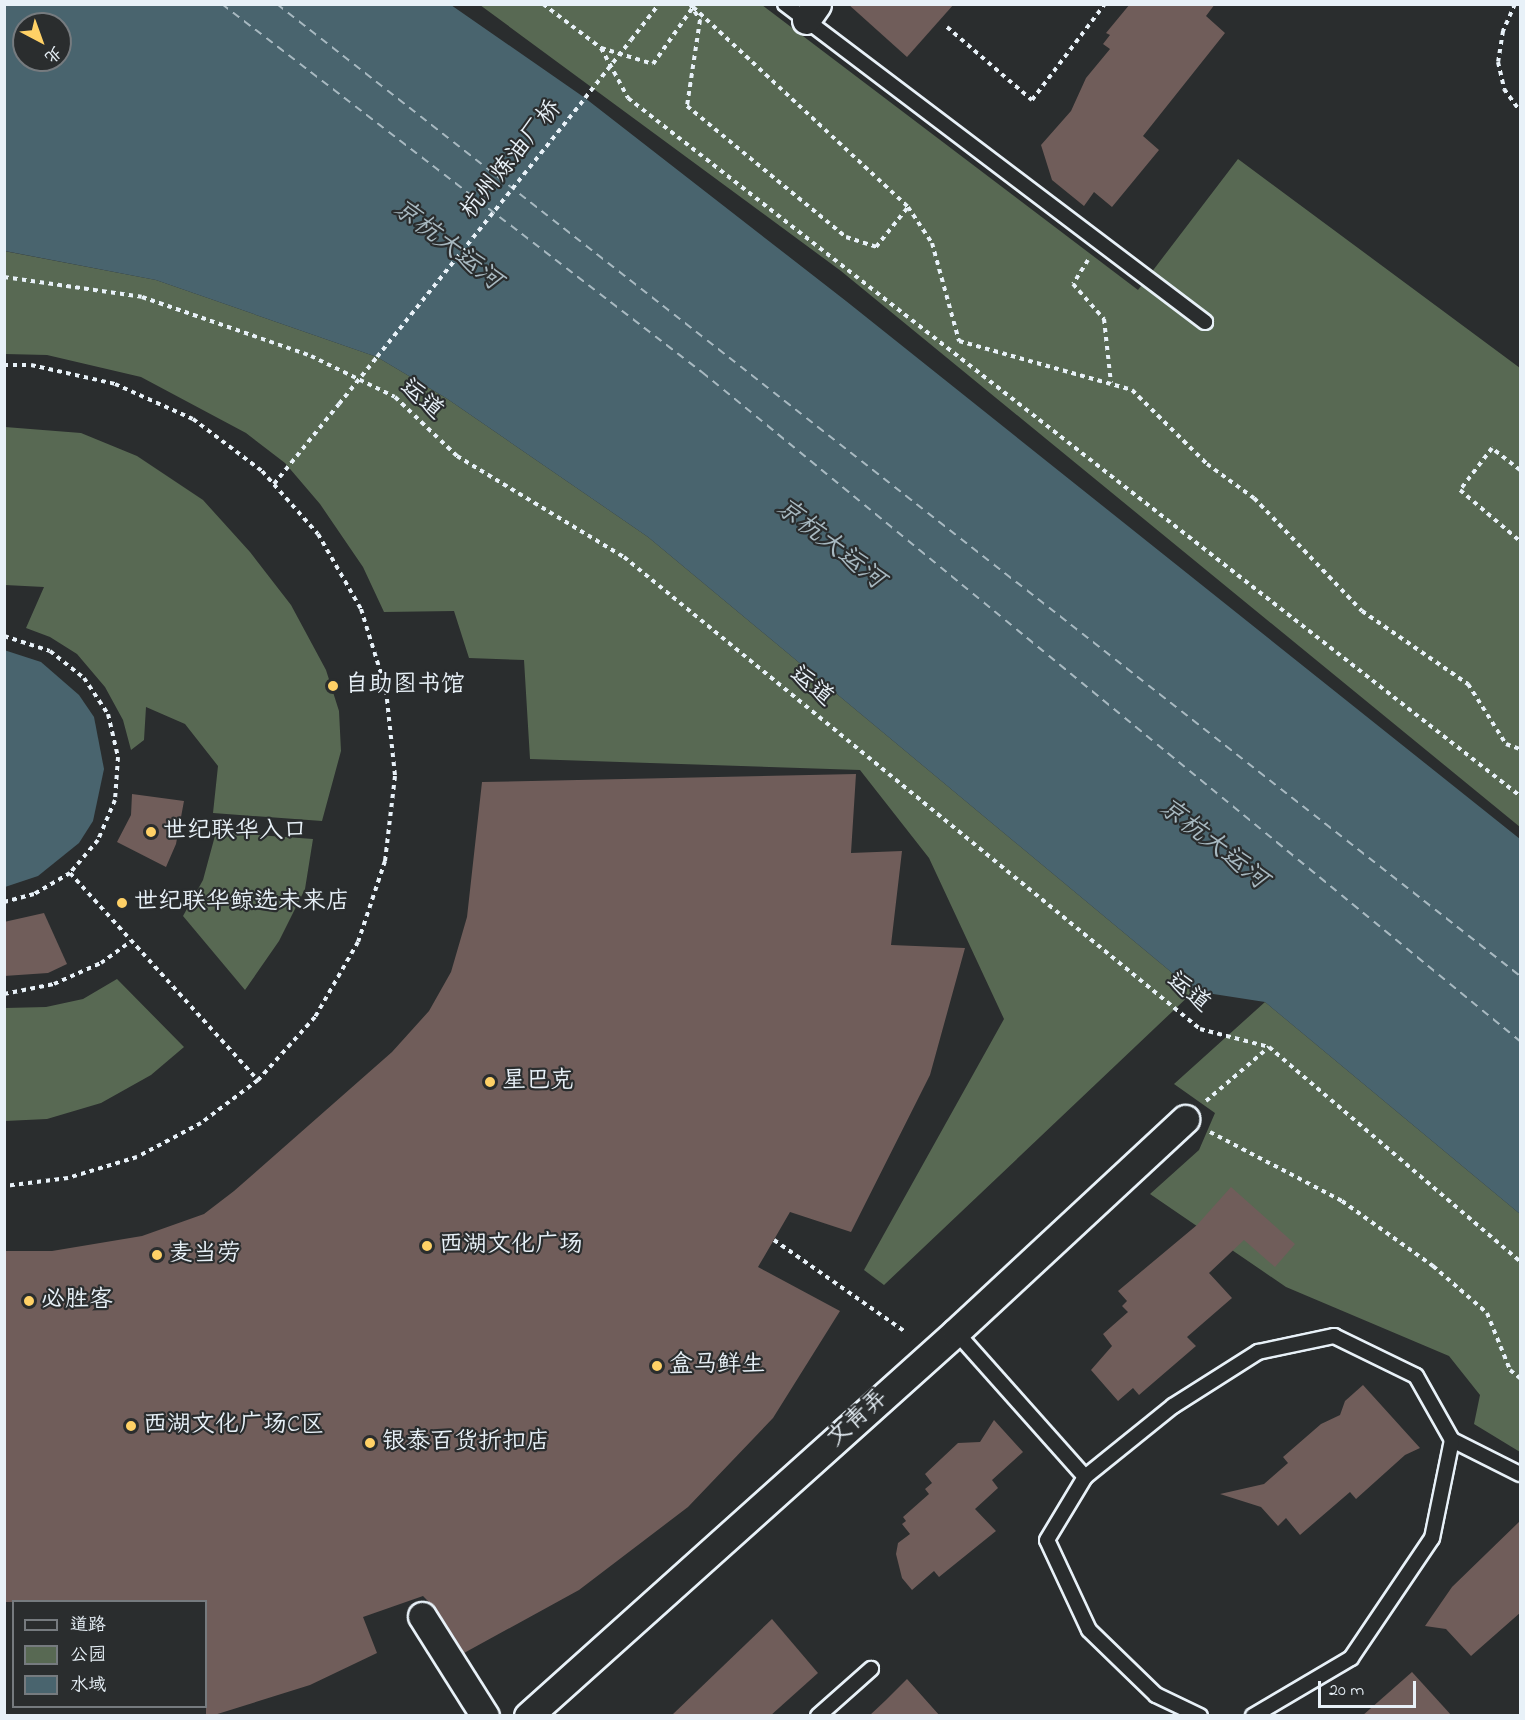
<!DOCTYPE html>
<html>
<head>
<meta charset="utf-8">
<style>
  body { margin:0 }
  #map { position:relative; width:1525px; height:1720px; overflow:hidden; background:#2a2d2e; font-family:"Indie Flower","LXGW WenKai TC",sans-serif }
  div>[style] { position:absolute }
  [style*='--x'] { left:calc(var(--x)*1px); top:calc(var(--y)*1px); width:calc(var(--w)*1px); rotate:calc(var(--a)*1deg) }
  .green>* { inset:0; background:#586953 }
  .water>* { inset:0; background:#49646e }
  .ferry>* { height:1.5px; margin-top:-0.75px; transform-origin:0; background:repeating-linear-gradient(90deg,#a8b9c1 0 8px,transparent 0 14px) }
  .building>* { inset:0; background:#705d5a }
  .path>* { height:4px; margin-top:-2px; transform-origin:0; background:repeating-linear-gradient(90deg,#e8f1f8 0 4.5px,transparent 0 9px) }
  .roads { filter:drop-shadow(2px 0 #e8f1f8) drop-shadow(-2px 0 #e8f1f8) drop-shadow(0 2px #e8f1f8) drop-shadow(0 -2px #e8f1f8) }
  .lane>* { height:14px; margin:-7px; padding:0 7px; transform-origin:7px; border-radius:7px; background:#2a2d2e }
  .street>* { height:27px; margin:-13.5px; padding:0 13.5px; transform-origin:13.5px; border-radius:13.5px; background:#2a2d2e }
  .path-bridge>* { height:4px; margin-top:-2px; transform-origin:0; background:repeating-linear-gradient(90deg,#e8f1f8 0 4.5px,transparent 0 9px) }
  .dots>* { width:16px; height:16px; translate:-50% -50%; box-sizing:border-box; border:3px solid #2a2d2e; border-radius:50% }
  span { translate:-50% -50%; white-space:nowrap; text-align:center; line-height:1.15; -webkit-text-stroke:4.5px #2a2d2e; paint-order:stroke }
  .street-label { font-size:24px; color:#e8f1f8 }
  .poi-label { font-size:24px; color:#e8f1f8 }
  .left { translate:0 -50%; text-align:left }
  .water-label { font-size:26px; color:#a8b9c1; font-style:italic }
  .frame { position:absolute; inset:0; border:6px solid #e8f1f8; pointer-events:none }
  .legend { position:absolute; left:12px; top:1600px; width:195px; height:108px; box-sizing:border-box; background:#2a2d2e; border:2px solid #767b7f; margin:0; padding:8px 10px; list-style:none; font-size:18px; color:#e8f1f8 }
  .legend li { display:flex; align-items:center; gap:12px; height:30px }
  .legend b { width:30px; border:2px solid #767b7f }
  .north { position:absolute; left:12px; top:12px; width:60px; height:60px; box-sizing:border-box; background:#2a2d2e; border:2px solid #767b7f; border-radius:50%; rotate:139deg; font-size:16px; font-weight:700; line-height:24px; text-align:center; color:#e8f1f8 }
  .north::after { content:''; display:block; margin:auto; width:21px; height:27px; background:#ffd166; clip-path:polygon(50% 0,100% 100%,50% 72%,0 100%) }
  .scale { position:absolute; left:1318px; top:1681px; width:98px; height:27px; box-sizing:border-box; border:3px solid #e8f1f8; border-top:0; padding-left:8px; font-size:18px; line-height:21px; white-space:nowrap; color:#e8f1f8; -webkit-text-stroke:4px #2a2d2e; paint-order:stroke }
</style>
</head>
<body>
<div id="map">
  <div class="green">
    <i style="clip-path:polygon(480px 5px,762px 5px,1138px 290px,1238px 159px,1520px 368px,1520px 827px,841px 271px)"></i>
    <i style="clip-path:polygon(4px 251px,156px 280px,377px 357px,446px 398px,648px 537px,1194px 991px,884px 1285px,864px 1270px,1004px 1019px,929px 858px,860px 770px,530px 759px,524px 660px,469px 658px,454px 611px,384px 612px,363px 567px,320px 504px,285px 463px,246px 433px,141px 377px,47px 355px,5px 354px)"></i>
    <i style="clip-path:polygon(5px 427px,81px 433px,137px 456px,203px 500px,250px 552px,291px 605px,326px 670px,339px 711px,341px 751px,322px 821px,213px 813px,218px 766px,185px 724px,146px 707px,144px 740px,131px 750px,123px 720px,105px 687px,77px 654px,50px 637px,26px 628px,44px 587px,5px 585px)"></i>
    <i style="clip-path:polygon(216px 832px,313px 839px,305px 889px,279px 941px,245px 990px,183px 916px,203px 880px)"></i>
    <i style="clip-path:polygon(117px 979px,184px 1047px,151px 1075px,101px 1103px,47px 1119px,5px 1121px,5px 1008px,46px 1007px,83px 999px)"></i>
    <i style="clip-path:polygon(1265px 1002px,1520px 1214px,1520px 1452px,1474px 1424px,1480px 1395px,1449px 1356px,1286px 1287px,1150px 1194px,1199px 1150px,1215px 1113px,1174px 1084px)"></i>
  </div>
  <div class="water">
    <i style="clip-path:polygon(evenodd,4px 5px,451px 5px,585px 98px,846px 301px,1520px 839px,1520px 1214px,1265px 1002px,1194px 991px,648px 537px,446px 398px,377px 357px,156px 280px,5px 251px,4px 5px,24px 24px,60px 24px,60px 60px,24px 60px,24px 24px)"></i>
    <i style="clip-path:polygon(4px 650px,41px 662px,79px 695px,94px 717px,104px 769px,93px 821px,79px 843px,38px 876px,5px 887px)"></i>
  </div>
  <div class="ferry">
    <i style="--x:222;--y:4;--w:605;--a:37.48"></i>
    <i style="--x:702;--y:372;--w:1057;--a:39.28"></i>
    <i style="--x:277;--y:4;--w:1578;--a:38.02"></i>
  </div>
  <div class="building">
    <i style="clip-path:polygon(848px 4px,954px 4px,907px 57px)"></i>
    <i style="clip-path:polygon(1130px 4px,1215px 4px,1206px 16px,1225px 33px,1143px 136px,1159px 150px,1112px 207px,1094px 192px,1084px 206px,1052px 180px,1041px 145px,1071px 111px,1086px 78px,1110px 49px,1103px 44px,1110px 35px,1106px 33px)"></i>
    <i style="clip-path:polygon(856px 774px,851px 853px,902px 851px,891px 945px,965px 948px,930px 1075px,851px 1232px,790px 1212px,758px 1267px,840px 1311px,773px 1418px,688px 1507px,579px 1590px,464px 1653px,435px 1608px,423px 1596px,363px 1617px,377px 1653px,310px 1685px,211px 1716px,206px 1716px,206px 1602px,4px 1602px,4px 1251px,52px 1251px,142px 1236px,204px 1214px,234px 1191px,392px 1052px,429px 1011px,451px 972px,467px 917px,482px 782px)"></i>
    <i style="clip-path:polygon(132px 794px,184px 801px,176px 844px,166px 867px,117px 842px,131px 815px)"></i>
    <i style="clip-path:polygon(44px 913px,67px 964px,48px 973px,4px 976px,4px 922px)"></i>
    <i style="clip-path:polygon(1231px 1187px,1295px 1244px,1275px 1267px,1244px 1240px,1209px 1273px,1232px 1298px,1187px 1337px,1196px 1346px,1139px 1395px,1133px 1388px,1118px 1401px,1091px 1370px,1112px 1346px,1103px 1334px,1128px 1312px,1122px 1306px,1127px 1301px,1118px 1291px,1197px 1225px)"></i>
    <i style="clip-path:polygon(1363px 1385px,1420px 1448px,1405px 1455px,1356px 1499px,1350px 1492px,1300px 1535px,1286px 1518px,1278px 1526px,1261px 1507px,1220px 1494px,1264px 1484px,1288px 1463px,1283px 1457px,1321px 1424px,1340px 1415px,1345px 1401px)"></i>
    <i style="clip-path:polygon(994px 1420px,1023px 1452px,992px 1480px,998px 1488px,975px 1509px,996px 1531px,939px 1577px,934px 1571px,912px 1590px,902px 1578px,896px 1554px,898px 1543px,910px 1534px,902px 1524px,906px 1521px,903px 1517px,929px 1494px,925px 1489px,932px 1483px,925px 1474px,958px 1443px,980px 1442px)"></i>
    <i style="clip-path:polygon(1521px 1520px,1521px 1612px,1471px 1656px,1446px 1629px,1425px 1626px,1452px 1587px)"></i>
    <i style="clip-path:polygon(772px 1619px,818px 1673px,770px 1716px,671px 1716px)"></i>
    <i style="clip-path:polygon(1412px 1672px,1452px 1716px,1362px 1716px)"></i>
    <i style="clip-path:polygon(907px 1679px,940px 1716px,869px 1716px,886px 1700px)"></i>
  </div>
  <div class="path">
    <i style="--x:543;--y:4;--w:73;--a:37.2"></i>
    <i style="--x:601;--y:48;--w:54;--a:17.1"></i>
    <i style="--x:653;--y:64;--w:70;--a:-54.9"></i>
    <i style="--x:693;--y:7;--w:294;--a:42.9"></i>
    <i style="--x:690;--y:4;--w:19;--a:58"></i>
    <i style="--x:700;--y:20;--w:87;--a:98.6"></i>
    <i style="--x:687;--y:106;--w:206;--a:39.5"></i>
    <i style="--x:846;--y:237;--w:32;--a:18"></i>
    <i style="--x:876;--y:247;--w:51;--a:-51.3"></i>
    <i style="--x:908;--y:207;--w:43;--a:56.3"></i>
    <i style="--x:932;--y:243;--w:102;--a:74.6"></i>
    <i style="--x:959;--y:341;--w:180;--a:15.8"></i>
    <i style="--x:1132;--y:390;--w:105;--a:44.6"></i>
    <i style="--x:1207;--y:464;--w:58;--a:35.9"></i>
    <i style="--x:1254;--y:498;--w:156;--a:46.3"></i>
    <i style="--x:1362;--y:611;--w:129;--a:34.6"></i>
    <i style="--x:1468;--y:684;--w:71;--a:57.7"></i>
    <i style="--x:1506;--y:744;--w:15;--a:20"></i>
    <i style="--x:1515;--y:4;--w:30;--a:114"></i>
    <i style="--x:1503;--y:31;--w:31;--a:99"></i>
    <i style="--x:1498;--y:62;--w:28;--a:77"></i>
    <i style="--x:1504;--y:89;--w:27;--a:54"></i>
    <i style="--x:947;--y:27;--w:112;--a:40.7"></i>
    <i style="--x:1032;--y:100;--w:121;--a:-52.8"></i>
    <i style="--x:631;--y:40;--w:46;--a:-52.1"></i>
    <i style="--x:601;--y:48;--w:57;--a:61.6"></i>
    <i style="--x:628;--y:98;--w:1133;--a:38.04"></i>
    <i style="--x:1088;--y:260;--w:28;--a:122"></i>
    <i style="--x:1073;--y:284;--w:47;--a:48.5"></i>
    <i style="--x:1104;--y:319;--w:64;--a:83.8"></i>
    <i style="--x:4;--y:277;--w:139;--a:8.2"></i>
    <i style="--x:142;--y:297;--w:179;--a:19.2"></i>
    <i style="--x:311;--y:356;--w:93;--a:26"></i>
    <i style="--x:395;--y:397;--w:86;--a:43.6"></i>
    <i style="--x:457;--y:456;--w:195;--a:31.2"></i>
    <i style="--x:624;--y:557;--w:745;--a:39.33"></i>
    <i style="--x:1200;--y:1029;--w:71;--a:14.6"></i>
    <i style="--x:1269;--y:1047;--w:330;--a:40.5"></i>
    <i style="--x:377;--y:357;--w:332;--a:-51.2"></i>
    <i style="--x:4;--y:365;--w:27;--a:0"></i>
    <i style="--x:31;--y:365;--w:86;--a:12.7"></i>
    <i style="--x:115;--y:384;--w:85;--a:24.2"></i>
    <i style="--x:193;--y:419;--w:86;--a:37"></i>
    <i style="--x:262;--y:471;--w:84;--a:48.4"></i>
    <i style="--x:318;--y:534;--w:86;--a:60.2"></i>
    <i style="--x:361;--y:609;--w:85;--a:72.8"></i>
    <i style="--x:386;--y:690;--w:86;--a:84"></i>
    <i style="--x:395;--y:776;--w:86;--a:96.7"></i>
    <i style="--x:385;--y:861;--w:85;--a:108.4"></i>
    <i style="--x:358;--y:942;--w:86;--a:119.8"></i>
    <i style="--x:315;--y:1017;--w:85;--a:132.1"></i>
    <i style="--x:258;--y:1080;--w:71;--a:143"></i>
    <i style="--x:201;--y:1123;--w:72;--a:152"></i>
    <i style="--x:137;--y:1157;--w:72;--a:163.1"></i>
    <i style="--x:68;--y:1178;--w:64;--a:172.9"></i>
    <i style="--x:1520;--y:470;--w:36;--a:-142"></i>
    <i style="--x:1492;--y:448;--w:53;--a:127.3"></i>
    <i style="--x:1460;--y:490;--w:79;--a:40.4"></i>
    <i style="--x:274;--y:484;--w:103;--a:-50.9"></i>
    <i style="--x:4;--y:636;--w:48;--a:18.1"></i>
    <i style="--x:50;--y:651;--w:43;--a:38.5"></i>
    <i style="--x:84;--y:678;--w:43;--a:56.3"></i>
    <i style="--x:108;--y:714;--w:44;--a:76.9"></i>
    <i style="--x:118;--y:757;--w:43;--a:94"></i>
    <i style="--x:115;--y:800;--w:43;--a:113"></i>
    <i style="--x:98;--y:840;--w:43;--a:130.3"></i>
    <i style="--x:70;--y:873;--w:42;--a:149.7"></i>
    <i style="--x:34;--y:894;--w:31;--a:165"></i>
    <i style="--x:70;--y:873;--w:280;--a:47.8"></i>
    <i style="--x:4;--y:994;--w:51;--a:-11.3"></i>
    <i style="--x:54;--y:984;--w:51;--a:-24.1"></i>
    <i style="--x:101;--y:963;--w:37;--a:-36"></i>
    <i style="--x:1206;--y:1101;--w:83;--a:-40.6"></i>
    <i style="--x:1210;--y:1132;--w:149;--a:27.6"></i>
    <i style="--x:1342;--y:1201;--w:112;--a:35.5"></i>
    <i style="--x:1433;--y:1266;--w:72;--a:41"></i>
    <i style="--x:1487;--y:1313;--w:61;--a:68"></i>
    <i style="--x:1510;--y:1370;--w:13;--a:39"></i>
    <i style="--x:774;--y:1240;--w:159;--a:35"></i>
  </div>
  <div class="roads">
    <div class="lane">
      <i style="--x:785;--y:4;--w:527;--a:37.13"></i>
      <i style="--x:956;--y:1332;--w:194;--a:48.3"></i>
      <i style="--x:1452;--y:1440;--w:76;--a:26.6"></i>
      <i style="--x:818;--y:1716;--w:71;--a:-41.6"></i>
      <i style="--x:1200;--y:1716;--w:49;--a:-154.5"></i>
      <i style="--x:1156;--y:1695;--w:93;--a:-135.9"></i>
      <i style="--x:1089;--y:1630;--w:99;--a:-115"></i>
      <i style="--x:1047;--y:1540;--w:74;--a:-58.9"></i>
      <i style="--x:1085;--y:1477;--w:113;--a:-38.9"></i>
      <i style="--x:1173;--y:1406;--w:101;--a:-32.4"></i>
      <i style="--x:1258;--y:1352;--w:78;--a:-11.9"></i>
      <i style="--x:1334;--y:1336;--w:91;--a:26"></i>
      <i style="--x:1416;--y:1376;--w:73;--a:60.6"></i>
      <i style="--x:1452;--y:1440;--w:100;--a:101.5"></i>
      <i style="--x:1432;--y:1538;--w:145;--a:124"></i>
      <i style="--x:1351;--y:1658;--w:114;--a:149.4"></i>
    </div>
    <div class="street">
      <i style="--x:806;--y:20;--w:19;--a:-55"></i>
      <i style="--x:422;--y:1616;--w:118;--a:57.8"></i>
      <i style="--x:528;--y:1716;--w:575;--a:-41.9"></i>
      <i style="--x:956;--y:1332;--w:313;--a:-42.9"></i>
    </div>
  </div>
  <div class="path-bridge">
    <i style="--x:585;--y:98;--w:74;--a:-51.6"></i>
    <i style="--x:339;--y:404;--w:60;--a:-51"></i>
  </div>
  <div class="dots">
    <i style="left:333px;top:686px;background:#ffd166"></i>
    <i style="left:151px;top:832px;background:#ffd166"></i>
    <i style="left:122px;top:903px;background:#ffd166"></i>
    <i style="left:490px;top:1082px;background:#ffd166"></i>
    <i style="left:427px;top:1246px;background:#ffd166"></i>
    <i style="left:157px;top:1255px;background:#ffd166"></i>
    <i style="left:29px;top:1301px;background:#ffd166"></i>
    <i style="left:657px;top:1366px;background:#ffd166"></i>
    <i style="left:131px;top:1426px;background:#ffd166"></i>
    <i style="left:370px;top:1443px;background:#ffd166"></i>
  </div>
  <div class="street-label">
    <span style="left:512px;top:160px;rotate:-51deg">杭州炼油厂桥</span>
    <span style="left:421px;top:400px;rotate:40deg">运道</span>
    <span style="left:811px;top:687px;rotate:39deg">运道</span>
    <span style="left:1188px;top:993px;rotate:39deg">运道</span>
    <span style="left:858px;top:1419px;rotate:-42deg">文青弄</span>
  </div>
  <div class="poi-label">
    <span class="left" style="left:345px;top:686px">自助图书馆</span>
    <span class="left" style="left:163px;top:832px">世纪联华入口</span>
    <span class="left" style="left:134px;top:903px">世纪联华鲸选未来店</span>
    <span class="left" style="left:502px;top:1082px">星巴克</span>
    <span class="left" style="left:439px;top:1246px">西湖文化广场</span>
    <span class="left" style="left:169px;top:1255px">麦当劳</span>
    <span class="left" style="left:41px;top:1301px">必胜客</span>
    <span class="left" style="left:669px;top:1366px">盒马鲜生</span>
    <span class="left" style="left:143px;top:1426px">西湖文化广场C区</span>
    <span class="left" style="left:382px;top:1443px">银泰百货折扣店</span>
  </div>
  <div class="water-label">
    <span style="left:446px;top:246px;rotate:38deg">京杭大运河</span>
    <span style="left:829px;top:545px;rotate:38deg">京杭大运河</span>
    <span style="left:1212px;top:845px;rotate:38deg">京杭大运河</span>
  </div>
  <div class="frame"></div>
  <ul class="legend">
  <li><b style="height:8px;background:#2a2d2e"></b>道路</li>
  <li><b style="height:16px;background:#586953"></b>公园</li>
  <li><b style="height:16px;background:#49646e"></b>水域</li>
  </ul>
  <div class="north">北</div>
  <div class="scale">20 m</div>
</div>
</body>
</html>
